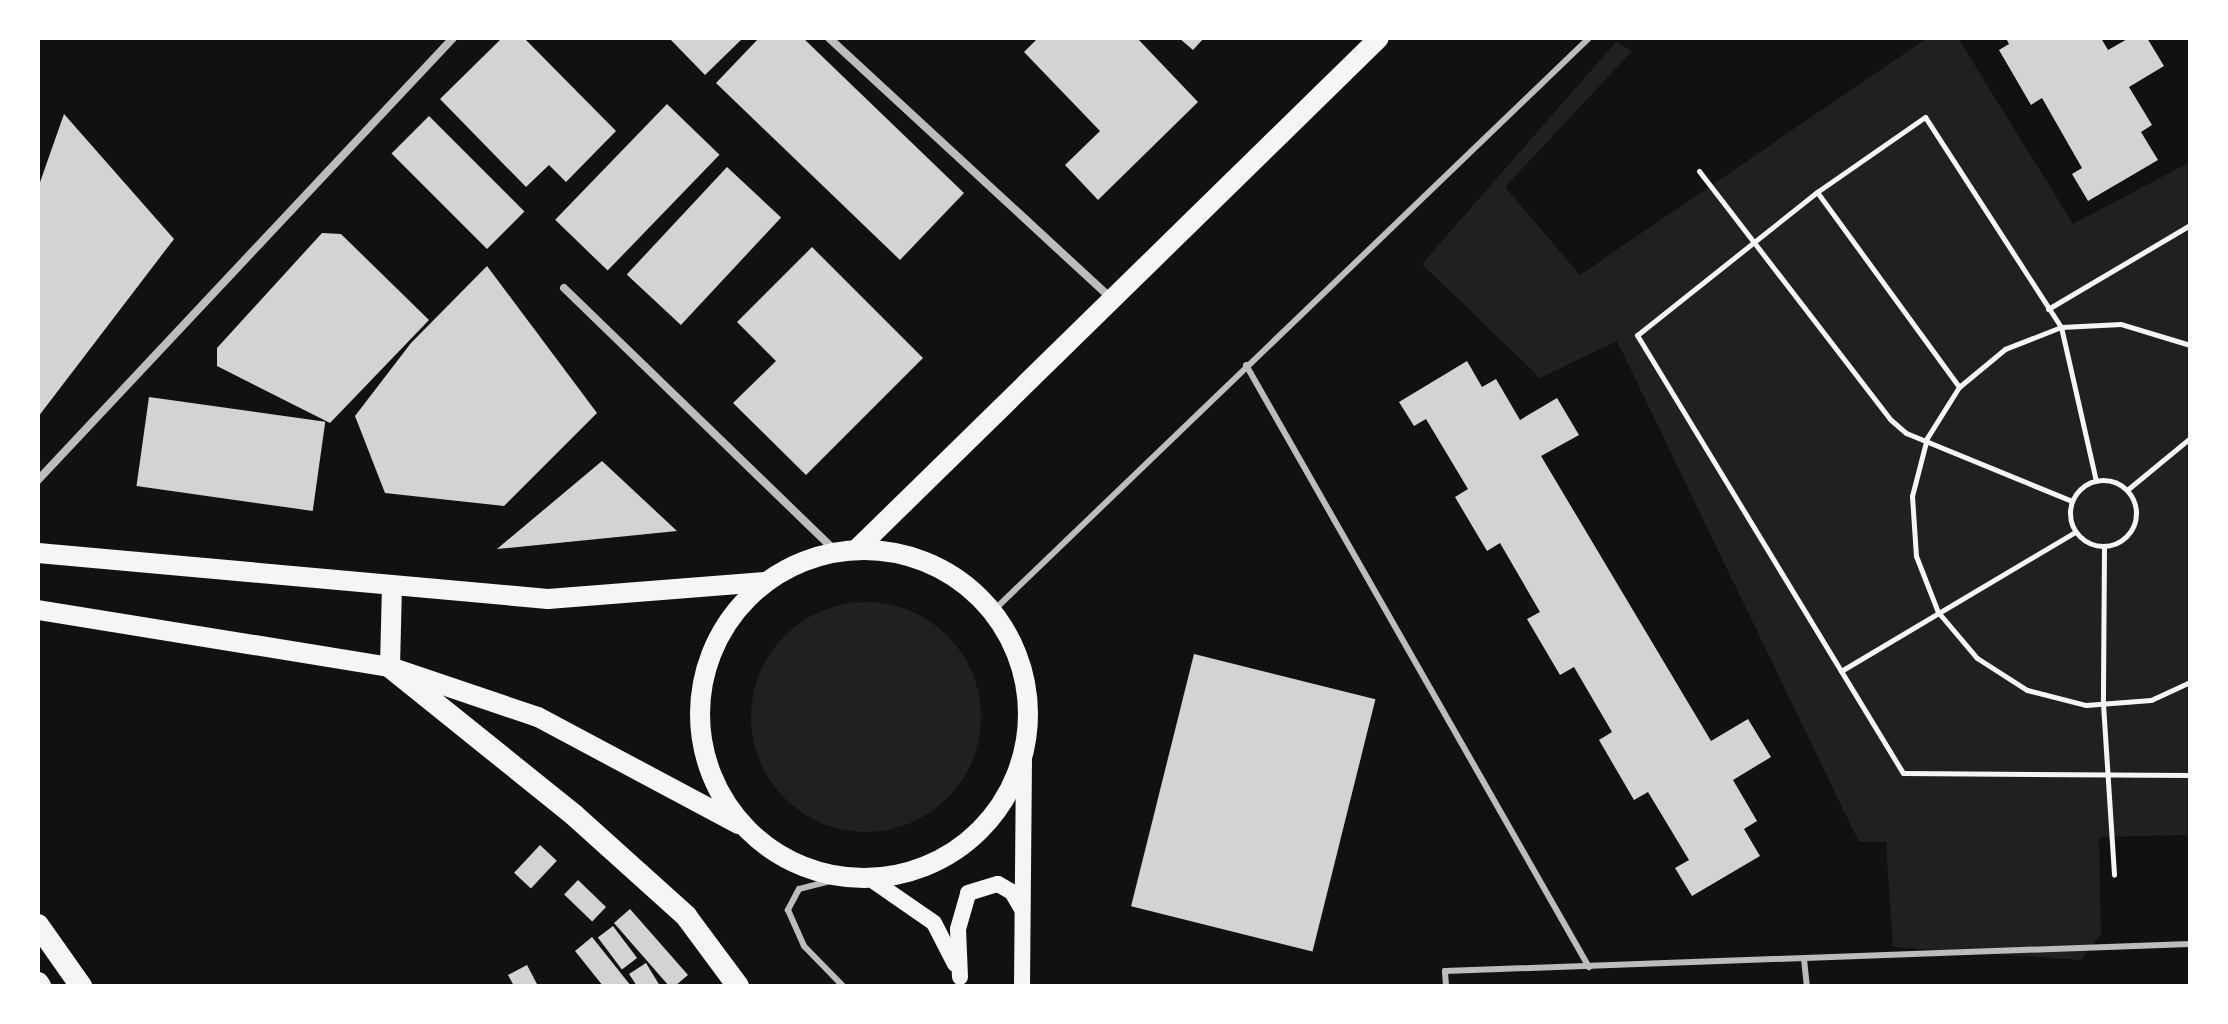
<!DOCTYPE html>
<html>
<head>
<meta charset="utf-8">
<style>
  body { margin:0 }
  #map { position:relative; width:2228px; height:1024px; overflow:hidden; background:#111; font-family:Commissioner,sans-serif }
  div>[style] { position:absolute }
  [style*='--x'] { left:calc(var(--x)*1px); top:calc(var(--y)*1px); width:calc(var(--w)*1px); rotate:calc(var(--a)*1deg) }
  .green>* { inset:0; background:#202020 }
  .round { border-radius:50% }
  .building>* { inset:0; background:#d3d3d3; transform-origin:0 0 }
  .path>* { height:5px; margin:-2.5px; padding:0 2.5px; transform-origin:2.5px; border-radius:2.5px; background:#f5f5f5 }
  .path>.ring { margin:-2.5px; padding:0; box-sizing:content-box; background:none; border:5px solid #f5f5f5; border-radius:50% }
  .service>* { height:6px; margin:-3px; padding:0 3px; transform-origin:3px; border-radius:3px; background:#bcbcbc }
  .minor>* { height:8px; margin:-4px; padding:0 4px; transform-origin:4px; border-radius:4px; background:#bcbcbc }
  .secondary>* { height:16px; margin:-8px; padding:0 8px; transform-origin:8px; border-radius:8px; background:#f5f5f5 }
  .primary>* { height:20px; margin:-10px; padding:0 10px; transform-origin:10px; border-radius:10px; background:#f5f5f5 }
  .primary>.ring { margin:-10px; padding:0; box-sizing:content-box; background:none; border:20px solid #f5f5f5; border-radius:50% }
  .trunk>* { height:22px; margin:-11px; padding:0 11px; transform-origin:11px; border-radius:11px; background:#f5f5f5 }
  span { translate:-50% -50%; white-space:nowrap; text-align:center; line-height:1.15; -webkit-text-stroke:8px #fff; paint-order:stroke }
  .frame { position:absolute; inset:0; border:40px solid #fff; pointer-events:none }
</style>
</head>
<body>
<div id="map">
  <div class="green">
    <i style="clip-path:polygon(1927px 38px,1958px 38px,2073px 224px,2190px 162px,2190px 835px,2099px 837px,2101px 934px,2081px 960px,1893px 947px,1886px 842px,1859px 842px,1617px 341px,1540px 378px,1422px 264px,1616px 42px,1632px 51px,1505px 187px,1580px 275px)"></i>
    <i class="round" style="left:751px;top:602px;width:230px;height:230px"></i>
  </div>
  <div class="building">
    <i style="clip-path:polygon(502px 38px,524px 38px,616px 131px,566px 182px,549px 165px,526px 187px,440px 99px)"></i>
    <i style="clip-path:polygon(669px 38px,743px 38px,705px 75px)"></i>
    <i style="clip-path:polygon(759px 38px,803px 38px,964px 193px,900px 260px,716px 83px)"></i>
    <i style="clip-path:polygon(1038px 38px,1137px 38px,1198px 102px,1098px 200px,1065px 165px,1100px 131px,1024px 52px)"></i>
    <i style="clip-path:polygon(1179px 38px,1204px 38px,1193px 50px)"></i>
    <i style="clip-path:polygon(2006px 38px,2101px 38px,2108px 50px,2129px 38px,2147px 38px,2164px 66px,2129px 87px,2152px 125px,2141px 132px,2158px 160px,2088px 201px,2072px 174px,2082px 168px,2042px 98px,2031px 105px,1999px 50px,2009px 44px)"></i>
    <i style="left:667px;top:104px;width:73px;height:161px;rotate:44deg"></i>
    <i style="clip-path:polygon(64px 114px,174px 239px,38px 417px,38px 188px)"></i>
    <i style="left:429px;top:116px;width:135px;height:53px;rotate:45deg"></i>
    <i style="left:727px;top:167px;width:74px;height:147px;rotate:43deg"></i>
    <i style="clip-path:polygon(322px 233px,341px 234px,429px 320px,330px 423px,217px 366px,217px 348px)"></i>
    <i style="clip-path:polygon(812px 247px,923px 358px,806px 475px,733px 403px,776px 361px,737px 322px)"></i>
    <i style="clip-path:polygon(487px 266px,597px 413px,504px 506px,385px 493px,355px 416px,411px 343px)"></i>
    <i style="clip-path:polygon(1467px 361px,1482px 387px,1496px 379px,1520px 420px,1557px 398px,1579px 435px,1541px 456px,1711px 741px,1748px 719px,1771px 757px,1733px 780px,1757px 821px,1744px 829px,1760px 856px,1692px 896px,1675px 868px,1689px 860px,1648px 792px,1634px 800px,1599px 740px,1612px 732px,1574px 667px,1560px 675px,1527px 619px,1540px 612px,1500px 543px,1487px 551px,1455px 497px,1468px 489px,1426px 419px,1414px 426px,1399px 402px)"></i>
    <i style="left:149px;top:397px;width:178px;height:90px;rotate:8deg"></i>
    <i style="clip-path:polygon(602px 461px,677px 531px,497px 549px)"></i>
    <i style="left:1194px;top:654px;width:187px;height:260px;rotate:14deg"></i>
    <i style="left:540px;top:845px;width:23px;height:38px;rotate:43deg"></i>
    <i style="left:578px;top:880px;width:39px;height:20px;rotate:44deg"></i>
    <i style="clip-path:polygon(630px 909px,688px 975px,675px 986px,669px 986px,614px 923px)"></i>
    <i style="left:613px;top:926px;width:40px;height:19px;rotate:53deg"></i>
    <i style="clip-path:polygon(592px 937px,631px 986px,603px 986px,575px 951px)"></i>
    <i style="clip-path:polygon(646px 963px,660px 986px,637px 986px,629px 974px)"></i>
    <i style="clip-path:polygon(527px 965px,538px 986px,514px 986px,508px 975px)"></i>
  </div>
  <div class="path">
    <i style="--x:1699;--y:171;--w:314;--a:52.4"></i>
    <i style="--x:1891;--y:420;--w:20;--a:41"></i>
    <i style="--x:1906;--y:433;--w:179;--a:22.3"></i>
    <i style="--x:1817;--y:192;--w:241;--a:53.9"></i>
    <i style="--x:2048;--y:309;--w:165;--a:-30.6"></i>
    <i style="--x:2190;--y:345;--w:72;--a:-163.1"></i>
    <i style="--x:2121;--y:324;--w:60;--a:177.1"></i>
    <i style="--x:2061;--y:327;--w:60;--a:158.6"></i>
    <i style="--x:2005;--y:349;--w:60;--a:140.4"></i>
    <i style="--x:1959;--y:387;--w:60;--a:122.1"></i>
    <i style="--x:1927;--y:438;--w:60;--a:104.5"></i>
    <i style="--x:1912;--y:496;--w:60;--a:86.2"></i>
    <i style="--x:1916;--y:556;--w:60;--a:68.6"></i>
    <i style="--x:1938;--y:612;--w:60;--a:49.7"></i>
    <i style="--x:1977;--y:658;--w:59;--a:32.6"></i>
    <i style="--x:2027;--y:690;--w:61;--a:14.3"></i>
    <i style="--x:2086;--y:705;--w:65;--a:-4.4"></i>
    <i style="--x:2151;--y:700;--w:43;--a:-24.8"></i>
    <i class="ring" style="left:2070px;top:480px;width:61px;height:61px"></i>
    <i style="--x:2096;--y:481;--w:158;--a:-102.8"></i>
    <i style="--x:2061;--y:327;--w:250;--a:-122.9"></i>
    <i style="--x:1925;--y:117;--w:131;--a:145.2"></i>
    <i style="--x:1817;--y:192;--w:230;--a:141.5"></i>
    <i style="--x:1637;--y:335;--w:512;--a:58.73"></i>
    <i style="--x:1903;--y:773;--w:287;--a:0.4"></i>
    <i style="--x:2127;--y:490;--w:82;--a:-39.5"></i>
    <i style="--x:2104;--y:547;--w:157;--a:90.4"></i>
    <i style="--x:2103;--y:704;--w:171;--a:86.3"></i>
    <i style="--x:1841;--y:671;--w:272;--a:-30.7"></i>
  </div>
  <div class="service">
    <i style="--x:1246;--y:365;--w:693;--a:60.33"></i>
    <i style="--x:992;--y:612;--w:828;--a:-43.87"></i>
    <i style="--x:842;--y:878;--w:44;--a:165.7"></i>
    <i style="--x:799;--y:889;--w:24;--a:118"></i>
    <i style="--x:788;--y:910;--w:39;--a:66"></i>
    <i style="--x:804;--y:946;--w:56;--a:45.7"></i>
    <i style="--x:1804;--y:959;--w:27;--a:84"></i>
    <i style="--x:1446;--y:986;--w:15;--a:-94"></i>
    <i style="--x:1445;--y:971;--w:745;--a:-2.08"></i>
  </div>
  <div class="minor">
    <i style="--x:829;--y:38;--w:384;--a:42.7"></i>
    <i style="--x:564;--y:288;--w:380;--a:44.1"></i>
    <i style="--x:38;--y:480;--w:606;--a:-46.8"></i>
  </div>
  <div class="secondary">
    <i style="--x:872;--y:880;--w:75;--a:34.7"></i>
    <i style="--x:934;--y:923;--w:46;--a:62.9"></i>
    <i style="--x:960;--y:977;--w:48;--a:-92.4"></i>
    <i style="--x:958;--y:929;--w:37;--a:-74"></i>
    <i style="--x:968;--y:893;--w:31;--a:-17"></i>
    <i style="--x:998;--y:884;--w:16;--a:30"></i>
    <i style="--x:1012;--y:892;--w:20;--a:60"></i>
    <i style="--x:1022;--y:986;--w:230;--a:-89.5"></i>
  </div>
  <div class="primary">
    <i style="--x:857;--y:549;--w:730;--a:-44.39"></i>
    <i class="ring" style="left:700px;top:550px;width:308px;height:308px"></i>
    <i style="--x:38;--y:553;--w:512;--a:5.15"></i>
    <i style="--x:548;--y:599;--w:218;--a:-4.5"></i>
    <i style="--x:38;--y:610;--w:357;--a:9.2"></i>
    <i style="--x:390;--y:667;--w:156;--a:18.7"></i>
    <i style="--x:538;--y:717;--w:227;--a:28.1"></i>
    <i style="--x:390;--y:667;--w:80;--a:-88.6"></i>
  </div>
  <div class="trunk">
    <i style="--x:390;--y:667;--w:236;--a:38.8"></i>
    <i style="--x:574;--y:815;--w:151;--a:42"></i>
    <i style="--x:686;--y:916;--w:87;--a:53.4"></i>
    <i style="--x:38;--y:925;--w:75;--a:54.8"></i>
    <i style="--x:38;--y:983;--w:4;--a:56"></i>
  </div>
  <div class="frame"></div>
</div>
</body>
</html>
